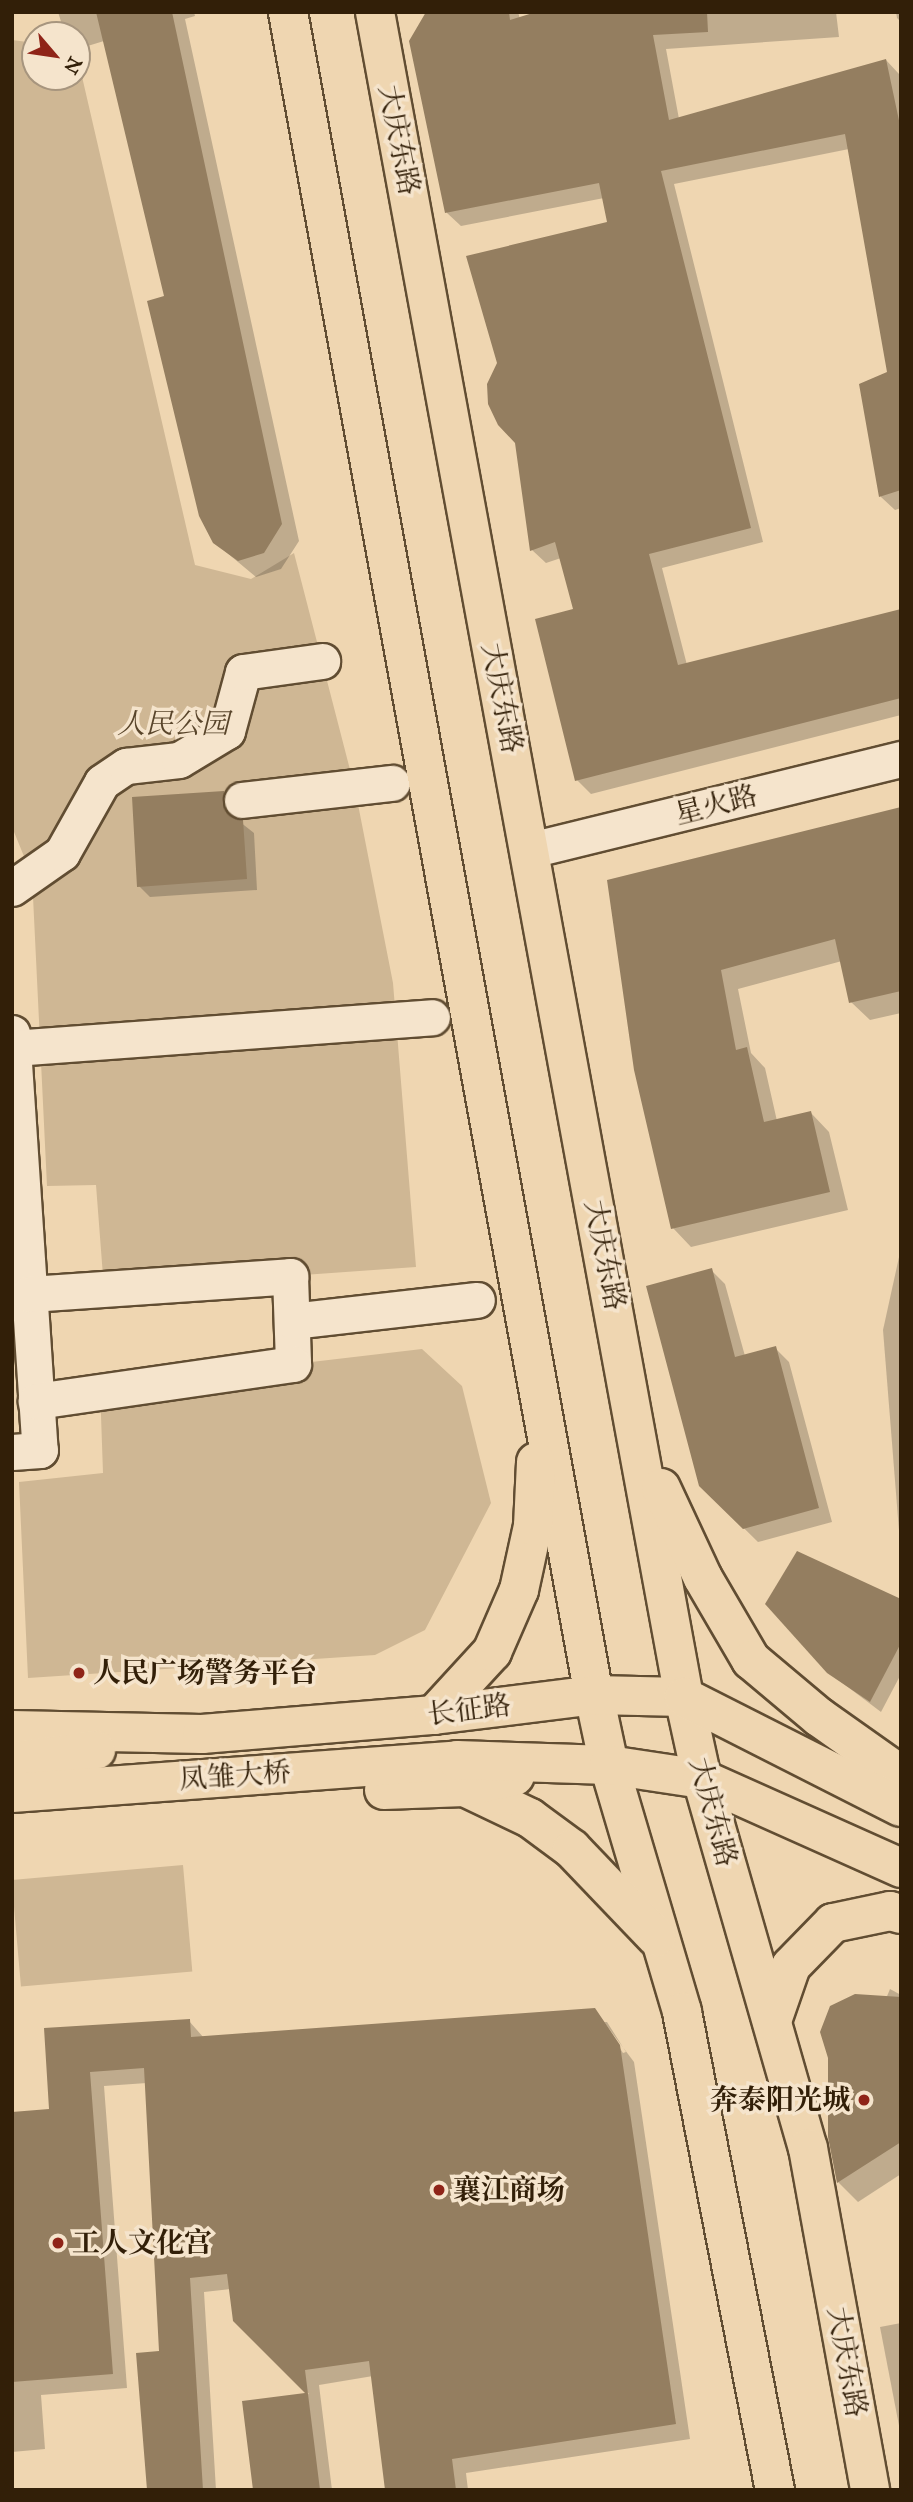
<!DOCTYPE html>
<html>
<head>
<meta charset="utf-8">
<style>
  body { margin:0 }
  #map { position:relative; width:913px; height:2502px; overflow:hidden; background:#efd6b1; font-family:"IM FELL Great Primer","Noto Serif SC",serif }
  div>[style] { position:absolute }
  [style*='--x'] { left:calc(var(--x)*1px); top:calc(var(--y)*1px); width:calc(var(--w)*1px); rotate:calc(var(--a)*1deg) }
  .green>* { inset:0; background:#cfb794; transform-origin:0 0 }
  .shadow>* { inset:0; background:#0003 }
  .building>* { inset:0; background:#947e60 }
  .roads { filter:drop-shadow(2px 0 #614d32) drop-shadow(-2px 0 #614d32) drop-shadow(0 2px #614d32) drop-shadow(0 -2px #614d32) }
  .minor>* { height:35px; margin:-17.5px; padding:0 17.5px; transform-origin:17.5px; border-radius:17.5px; background:#f5e4cc }
  .major>* { height:38px; margin:-19px; padding:0 19px; transform-origin:19px; border-radius:19px; background:#efd6b1 }
  .dots>* { width:19px; height:19px; translate:-50% -50%; box-sizing:border-box; border:4px solid #f5e4cc; border-radius:50% }
  span { translate:-50% -50%; white-space:nowrap; text-align:center; line-height:1.15; -webkit-text-stroke:7px #f5e4cc; paint-order:stroke }
  .street-label { font-size:28px; color:#321f08 }
  .park-label { font-size:28px; color:#59452b; font-style:italic }
  .poi-label { font-size:28px; color:#321f08; font-weight:700 }
  .left { translate:0 -50%; text-align:left }
  .right { translate:-100% -50%; text-align:right }
  .frame { position:absolute; inset:0; border:14px solid #321f08; pointer-events:none }
  .north { position:absolute; left:21px; top:21px; width:70px; height:70px; box-sizing:border-box; background:#f5e4cc; border:2px solid #a7957e; border-radius:50%; rotate:119deg; font-size:19px; font-weight:700; line-height:28px; text-align:center; color:#321f08 }
  .north::after { content:''; display:block; margin:auto; width:24px; height:32px; background:#8f2418; clip-path:polygon(50% 0,100% 100%,50% 72%,0 100%) }
</style>
</head>
<body>
<div id="map">
  <div class="green">
    <i style="clip-path:polygon(12px 40px,35px 43px,35px 77px,77px 77px,77px 55px,195px 565px,251px 579px,294px 553px,355px 789px,393px 983px,416px 1267px,104px 1289px,96px 1185px,47px 1186px,32px 876px,12px 827px)"></i>
    <i style="clip-path:polygon(422px 1349px,462px 1386px,491px 1503px,425px 1630px,375px 1655px,28px 1678px,19px 1482px,103px 1473px,100px 1387px)"></i>
    <i style="left:183px;top:1865px;width:107px;height:172px;rotate:85deg"></i>
  </div>
  <div class="shadow">
    <i style="clip-path:polygon(58px 12px,194px 12px,195px 16px,185px 19px,299px 541px,281px 569px,256px 577px,214px 542px,166px 297px,104px 41px,81px 48px,77px 35px,64px 31px)"></i>
    <i style="clip-path:polygon(428px 12px,518px 12px,520px 19px,543px 12px,836px 12px,839px 37px,666px 49px,679px 119px,886px 60px,899px 74px,901px 508px,895px 510px,881px 497px,861px 385px,889px 374px,849px 149px,674px 184px,763px 542px,662px 568px,687px 665px,901px 610px,901px 715px,591px 794px,577px 780px,575px 610px,561px 558px,546px 563px,532px 550px,610px 223px,604px 198px,461px 226px,447px 213px)"></i>
    <i style="clip-path:polygon(896px 12px,901px 12px,901px 22px,897px 18px)"></i>
    <i style="clip-path:polygon(224px 793px,235px 804px,235px 818px,254px 833px,257px 890px,150px 897px,139px 886px)"></i>
    <i style="clip-path:polygon(901px 809px,901px 1013px,870px 1020px,851px 1002px,842px 961px,738px 989px,751px 1053px,765px 1068px,777px 1121px,811px 1113px,829px 1132px,848px 1210px,691px 1247px,673px 1228px,609px 881px)"></i>
    <i style="clip-path:polygon(901px 1248px,901px 1556px,883px 1330px)"></i>
    <i style="clip-path:polygon(711px 1270px,725px 1284px,745px 1356px,775px 1348px,789px 1362px,832px 1522px,758px 1542px,700px 1485px)"></i>
    <i style="clip-path:polygon(901px 1601px,901px 1674px,881px 1712px,828px 1672px)"></i>
    <i style="clip-path:polygon(890px 1989px,901px 1995px,901px 2174px,858px 2202px,838px 2182px,829px 2137px)"></i>
    <i style="clip-path:polygon(evenodd,595px 2010px,634px 2062px,690px 2439px,466px 2473px,468px 2490px,387px 2490px,373px 2376px,319px 2385px,332px 2490px,255px 2490px,244px 2403px,309px 2394px,250px 2336px,231px 2289px,204px 2292px,216px 2490px,149px 2490px,161px 2353px,147px 2083px,104px 2086px,127px 2388px,41px 2395px,45px 2449px,12px 2452px,12px 2114px,51px 2111px,46px 2029px,189px 2021px,204px 2038px,595px 2010px,603px 2022px,607px 2022px,626px 2052px,623px 2053px,603px 2022px)"></i>
    <i style="clip-path:polygon(901px 2323px,901px 2436px,880px 2327px)"></i>
  </div>
  <div class="building">
    <i style="clip-path:polygon(96px 12px,172px 12px,282px 524px,264px 553px,238px 561px,213px 543px,199px 516px,147px 301px,164px 296px)"></i>
    <i style="clip-path:polygon(426px 12px,509px 12px,510px 20px,536px 12px,707px 12px,708px 32px,653px 35px,669px 120px,886px 59px,901px 130px,901px 490px,879px 497px,859px 384px,887px 372px,845px 134px,661px 171px,751px 528px,649px 554px,678px 665px,901px 609px,901px 698px,575px 781px,535px 619px,573px 609px,555px 542px,530px 551px,515px 443px,498px 425px,488px 404px,487px 384px,497px 363px,466px 256px,607px 222px,599px 183px,445px 213px,409px 41px)"></i>
    <i style="clip-path:polygon(224px 791px,225px 811px,243px 820px,247px 879px,137px 887px,132px 797px)"></i>
    <i style="clip-path:polygon(901px 807px,901px 991px,849px 1003px,835px 939px,721px 970px,736px 1050px,747px 1047px,764px 1122px,811px 1111px,830px 1192px,671px 1229px,634px 1070px,607px 880px)"></i>
    <i style="clip-path:polygon(712px 1268px,735px 1357px,776px 1346px,819px 1508px,743px 1529px,699px 1486px,646px 1286px)"></i>
    <i style="clip-path:polygon(797px 1551px,901px 1599px,901px 1643px,870px 1702px,827px 1673px,765px 1604px)"></i>
    <i style="clip-path:polygon(855px 1994px,901px 1997px,901px 2142px,837px 2183px,828px 2137px,828px 2058px,820px 2032px,830px 2006px)"></i>
    <i style="clip-path:polygon(595px 2008px,620px 2045px,676px 2424px,452px 2459px,456px 2490px,385px 2490px,369px 2361px,305px 2370px,320px 2490px,253px 2490px,242px 2401px,305px 2393px,233px 2321px,227px 2274px,190px 2278px,203px 2490px,147px 2490px,136px 2353px,159px 2351px,144px 2068px,90px 2072px,113px 2374px,12px 2382px,12px 2112px,49px 2109px,44px 2028px,190px 2019px,191px 2037px)"></i>
  </div>
  <div class="roads">
    <div class="minor">
      <i style="--x:242;--y:800;--w:151;--a:-6.5"></i>
      <i style="--x:530;--y:850;--w:382;--a:-13.8"></i>
      <i style="--x:12;--y:888;--w:61;--a:-35"></i>
      <i style="--x:62;--y:853;--w:81;--a:-60.6"></i>
      <i style="--x:102;--y:782;--w:29;--a:-34"></i>
      <i style="--x:126;--y:766;--w:53;--a:-6.5"></i>
      <i style="--x:179;--y:760;--w:56;--a:-31.1"></i>
      <i style="--x:227;--y:731;--w:61;--a:-74.8"></i>
      <i style="--x:243;--y:672;--w:80;--a:-7.9"></i>
      <i style="--x:12;--y:1033;--w:418;--a:86.2"></i>
      <i style="--x:40;--y:1450;--w:28;--a:176"></i>
      <i style="--x:13;--y:1048;--w:420;--a:-4.2"></i>
      <i style="--x:29;--y:1294;--w:262;--a:-3.9"></i>
      <i style="--x:290;--y:1276;--w:88;--a:88"></i>
      <i style="--x:293;--y:1364;--w:260;--a:171.8"></i>
      <i style="--x:292;--y:1321;--w:186;--a:-6.5"></i>
    </div>
    <div class="major">
      <i style="--x:288;--y:12;--w:1711;--a:79.7"></i>
      <i style="--x:594;--y:1695;--w:72;--a:77.9"></i>
      <i style="--x:609;--y:1765;--w:258;--a:73.5"></i>
      <i style="--x:682;--y:2012;--w:487;--a:79"></i>
      <i style="--x:375;--y:12;--w:1713;--a:79.61"></i>
      <i style="--x:684;--y:1697;--w:84;--a:77.6"></i>
      <i style="--x:702;--y:1779;--w:384;--a:74"></i>
      <i style="--x:808;--y:2148;--w:348;--a:79.7"></i>
      <i style="--x:661;--y:1488;--w:99;--a:65"></i>
      <i style="--x:703;--y:1578;--w:95;--a:59.7"></i>
      <i style="--x:751;--y:1660;--w:89;--a:40"></i>
      <i style="--x:819;--y:1717;--w:100;--a:35.3"></i>
      <i style="--x:434;--y:1715;--w:86;--a:-47.4"></i>
      <i style="--x:492;--y:1652;--w:68;--a:-66.5"></i>
      <i style="--x:519;--y:1590;--w:66;--a:-77.7"></i>
      <i style="--x:533;--y:1526;--w:64;--a:-87.3"></i>
      <i style="--x:12;--y:1730;--w:190;--a:1.2"></i>
      <i style="--x:202;--y:1734;--w:233;--a:-4.7"></i>
      <i style="--x:434;--y:1715;--w:161;--a:-7.1"></i>
      <i style="--x:594;--y:1695;--w:90;--a:1.3"></i>
      <i style="--x:684;--y:1697;--w:243;--a:26.9"></i>
      <i style="--x:12;--y:1762;--w:85;--a:-8.1"></i>
      <i style="--x:465;--y:1787;--w:72;--a:25.5"></i>
      <i style="--x:530;--y:1818;--w:52;--a:36.4"></i>
      <i style="--x:572;--y:1849;--w:122;--a:46.3"></i>
      <i style="--x:384;--y:1790;--w:81;--a:-2.1"></i>
      <i style="--x:465;--y:1787;--w:51;--a:-12.4"></i>
      <i style="--x:12;--y:1793;--w:446;--a:-4.2"></i>
      <i style="--x:457;--y:1760;--w:152;--a:1.9"></i>
      <i style="--x:609;--y:1765;--w:94;--a:8.6"></i>
      <i style="--x:702;--y:1779;--w:218;--a:24.1"></i>
      <i style="--x:772;--y:2021;--w:58;--a:-70.9"></i>
      <i style="--x:791;--y:1966;--w:60;--a:-45.7"></i>
      <i style="--x:833;--y:1923;--w:58;--a:-11.9"></i>
      <i style="--x:890;--y:1911;--w:11;--a:15"></i>
    </div>
  </div>
  <div class="dots">
    <i style="left:79px;top:1673px;background:#8f2418"></i>
    <i style="left:864px;top:2100px;background:#8f2418"></i>
    <i style="left:439px;top:2190px;background:#8f2418"></i>
    <i style="left:58px;top:2243px;background:#8f2418"></i>
  </div>
  <div class="street-label">
    <span style="left:399px;top:140px;rotate:79deg">大庆东路</span>
    <span style="left:502px;top:698px;rotate:79deg">大庆东路</span>
    <span style="left:716px;top:805px;rotate:-14deg">星火路</span>
    <span style="left:605px;top:1255px;rotate:79deg">大庆东路</span>
    <span style="left:469px;top:1710px;rotate:-7deg">长征路</span>
    <span style="left:235px;top:1776px;rotate:-4deg">凤雏大桥</span>
    <span style="left:713px;top:1812px;rotate:75deg">大庆东路</span>
    <span style="left:847px;top:2362px;rotate:80deg">大庆东路</span>
  </div>
  <div class="park-label">
    <span style="left:173px;top:724px">人民公园</span>
  </div>
  <div class="poi-label">
    <span class="left" style="left:93px;top:1673px">人民广场警务平台</span>
    <span class="right" style="left:850px;top:2100px">奔泰阳光城</span>
    <span class="left" style="left:453px;top:2190px">襄江商场</span>
    <span class="left" style="left:72px;top:2243px">工人文化宫</span>
  </div>
  <div class="frame"></div>
  <div class="north">N</div>
</div>
</body>
</html>
